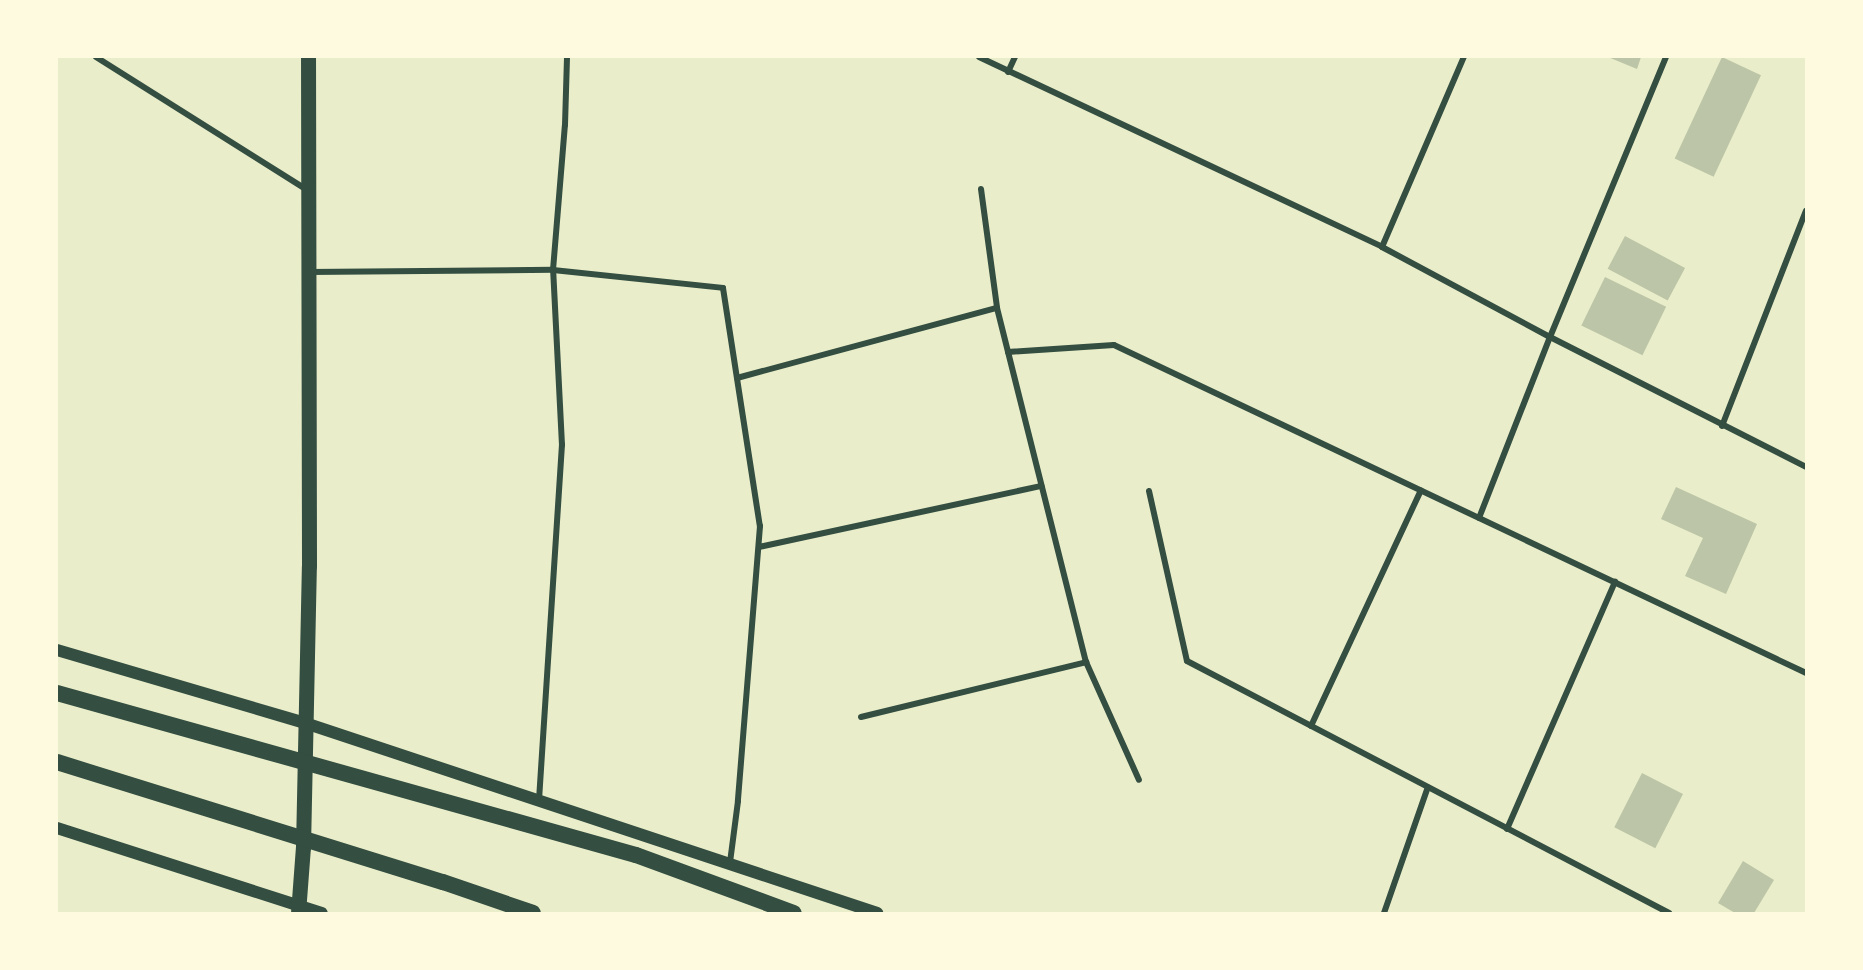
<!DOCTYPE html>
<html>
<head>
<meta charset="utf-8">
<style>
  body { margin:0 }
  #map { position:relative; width:1863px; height:970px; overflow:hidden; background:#e9edc9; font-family:"Nunito Sans",sans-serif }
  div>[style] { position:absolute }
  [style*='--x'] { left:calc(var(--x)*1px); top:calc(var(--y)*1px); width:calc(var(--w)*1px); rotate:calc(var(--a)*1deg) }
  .building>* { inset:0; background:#bcc5a7; transform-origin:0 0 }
  .minor>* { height:6px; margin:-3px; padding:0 3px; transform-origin:3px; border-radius:3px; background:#344e41 }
  .secondary>* { height:12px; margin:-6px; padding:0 6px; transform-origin:6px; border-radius:6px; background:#344e41 }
  .primary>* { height:15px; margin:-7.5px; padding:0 7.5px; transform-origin:7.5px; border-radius:7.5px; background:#344e41 }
  .trunk>* { height:16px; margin:-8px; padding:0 8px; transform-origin:8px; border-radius:8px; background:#344e41 }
  span { translate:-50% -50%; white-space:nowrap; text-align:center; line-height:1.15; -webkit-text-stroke:4.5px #fefae0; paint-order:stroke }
  .frame { position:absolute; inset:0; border:58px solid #fefae0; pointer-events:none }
</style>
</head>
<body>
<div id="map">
  <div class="building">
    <i style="clip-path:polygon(1608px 57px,1641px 57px,1637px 69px)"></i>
    <i style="left:1722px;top:57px;width:43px;height:112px;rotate:25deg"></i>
    <i style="left:1625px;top:236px;width:68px;height:37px;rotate:28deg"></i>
    <i style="left:1605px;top:277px;width:68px;height:54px;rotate:26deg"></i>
    <i style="clip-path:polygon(1676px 487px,1757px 524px,1726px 594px,1685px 576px,1703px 538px,1661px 519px)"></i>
    <i style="left:1642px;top:773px;width:46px;height:61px;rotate:27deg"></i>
    <i style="clip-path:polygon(1743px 861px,1774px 880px,1754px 913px,1735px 913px,1718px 903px)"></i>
  </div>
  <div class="minor">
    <i style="--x:96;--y:57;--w:248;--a:32.2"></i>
    <i style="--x:979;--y:57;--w:446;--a:25.2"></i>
    <i style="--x:1382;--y:247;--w:191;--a:28.2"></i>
    <i style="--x:1550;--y:337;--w:303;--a:-67.5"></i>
    <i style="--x:1008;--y:72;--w:17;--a:-65"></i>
    <i style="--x:981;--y:189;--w:120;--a:82.3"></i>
    <i style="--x:997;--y:308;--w:365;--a:75.9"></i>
    <i style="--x:1086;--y:662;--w:129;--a:65.8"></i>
    <i style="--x:1382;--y:247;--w:207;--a:-66.7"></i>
    <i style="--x:309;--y:272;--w:244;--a:-0.5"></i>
    <i style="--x:553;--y:270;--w:171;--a:6"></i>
    <i style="--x:723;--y:288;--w:241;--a:81.2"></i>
    <i style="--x:760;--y:526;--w:276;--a:94.6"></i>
    <i style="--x:738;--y:801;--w:63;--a:97.4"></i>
    <i style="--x:1008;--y:352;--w:106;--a:-3.8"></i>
    <i style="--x:1114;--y:345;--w:766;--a:25.36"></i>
    <i style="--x:737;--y:378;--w:269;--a:-15.1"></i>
    <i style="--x:1722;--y:426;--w:231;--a:-68.7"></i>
    <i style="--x:1149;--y:491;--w:174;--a:77.4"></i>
    <i style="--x:1187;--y:661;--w:544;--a:27.6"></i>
    <i style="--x:1479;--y:518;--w:194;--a:-68.6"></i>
    <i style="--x:1550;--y:337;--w:287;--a:26.9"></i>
    <i style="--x:759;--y:547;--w:289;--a:-12.2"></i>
    <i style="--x:861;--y:717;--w:232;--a:-13.7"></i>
    <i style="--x:1311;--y:726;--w:260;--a:-65"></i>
    <i style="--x:539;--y:800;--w:356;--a:-86.3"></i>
    <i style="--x:562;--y:445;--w:175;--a:-92.9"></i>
    <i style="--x:553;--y:270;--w:145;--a:-85.3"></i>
    <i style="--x:565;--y:125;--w:68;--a:-88.3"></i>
    <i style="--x:1507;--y:829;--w:270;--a:-66.4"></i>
    <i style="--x:1384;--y:913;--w:133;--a:-70.8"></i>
  </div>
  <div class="secondary">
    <i style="--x:57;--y:650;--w:259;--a:16.4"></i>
    <i style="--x:305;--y:723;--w:603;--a:18.37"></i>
    <i style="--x:57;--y:828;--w:278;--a:17.8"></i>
  </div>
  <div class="primary">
    <i style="--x:298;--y:913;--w:66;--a:-85.7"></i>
    <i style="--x:303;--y:847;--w:281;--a:-88.8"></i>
    <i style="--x:309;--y:566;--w:509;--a:-90.11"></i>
  </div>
  <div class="trunk">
    <i style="--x:57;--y:693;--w:601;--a:15.63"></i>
    <i style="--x:636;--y:855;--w:168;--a:20.2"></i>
    <i style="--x:57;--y:762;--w:404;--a:17.3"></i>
    <i style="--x:443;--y:882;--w:95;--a:19"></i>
  </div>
  <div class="frame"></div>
</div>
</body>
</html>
